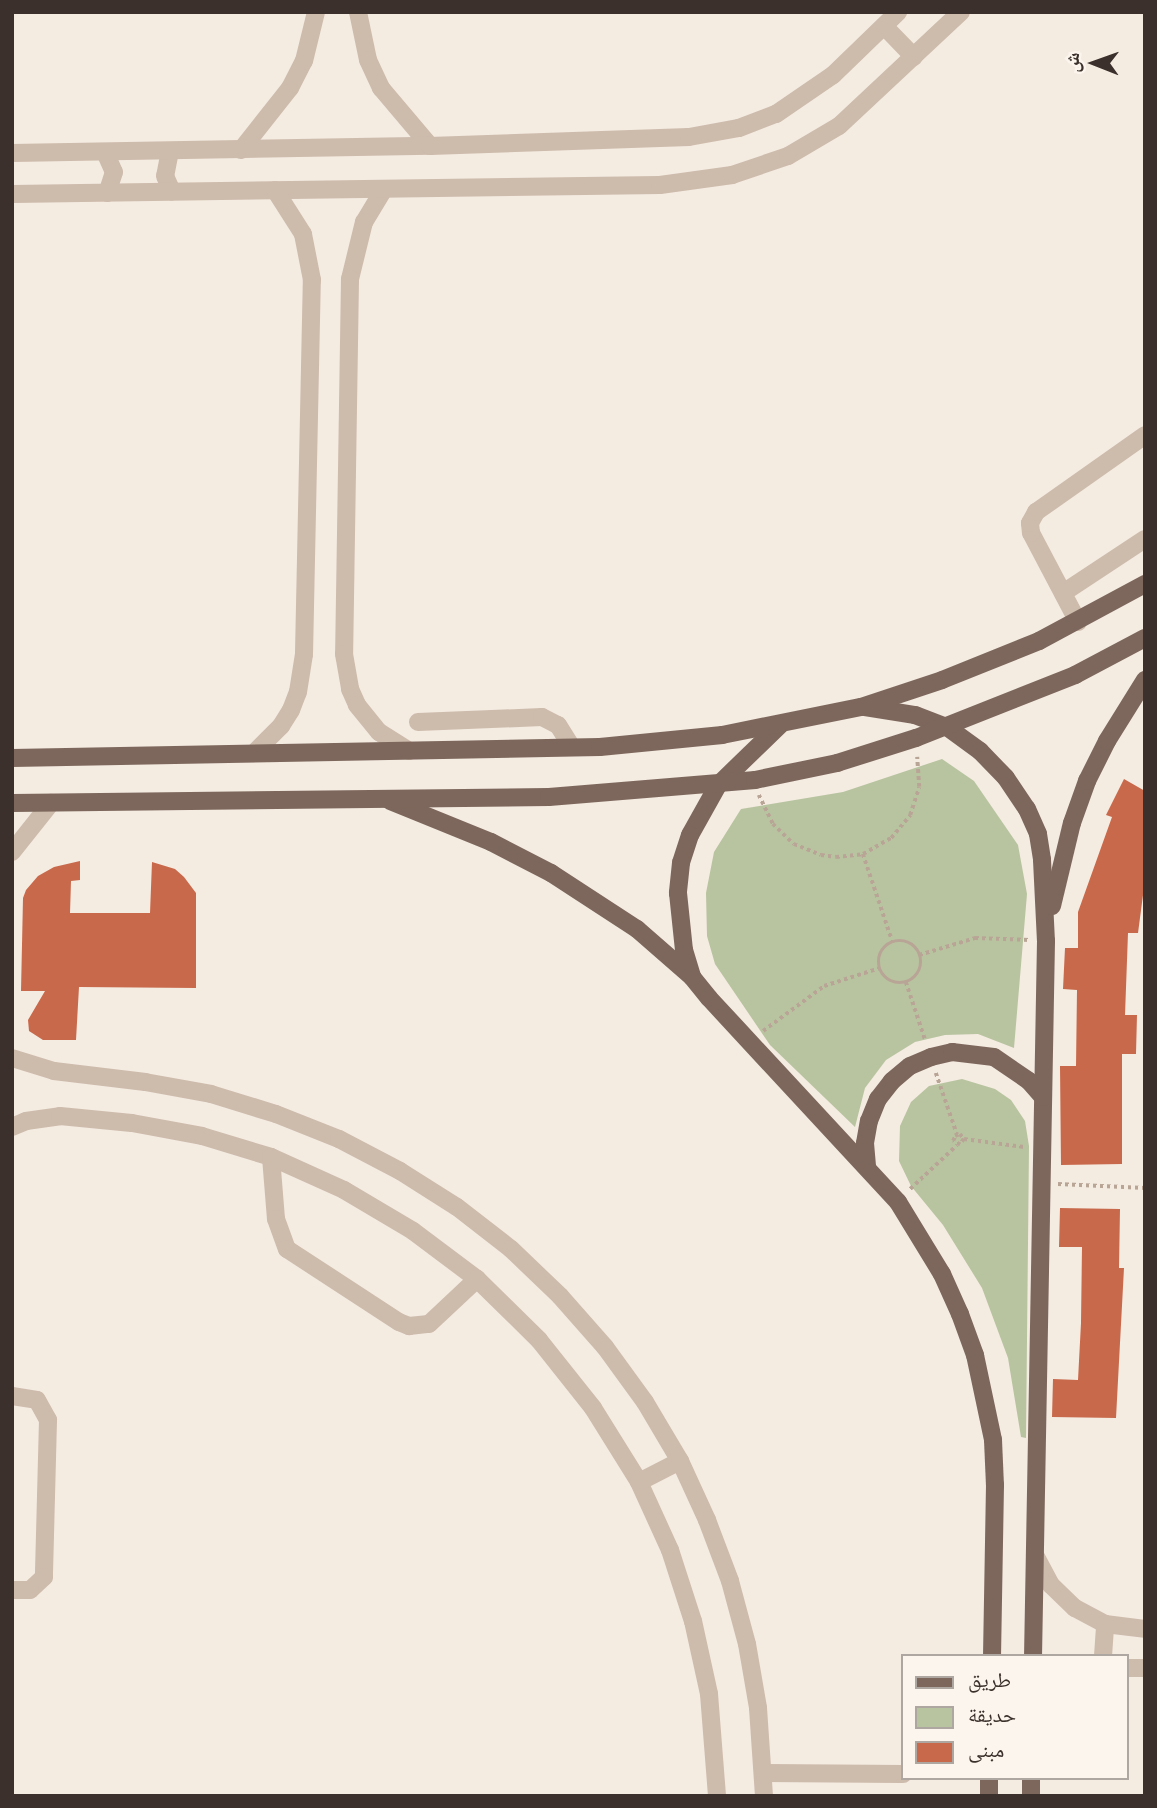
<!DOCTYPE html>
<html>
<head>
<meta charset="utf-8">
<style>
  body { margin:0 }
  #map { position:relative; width:1157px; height:1808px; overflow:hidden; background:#f4ebe1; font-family:Helvetica,"Noto Naskh Arabic",sans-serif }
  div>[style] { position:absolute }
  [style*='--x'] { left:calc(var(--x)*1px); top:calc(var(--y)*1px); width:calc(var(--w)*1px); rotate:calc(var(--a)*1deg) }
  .green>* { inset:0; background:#b8c4a0 }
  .building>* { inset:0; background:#c8694b }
  .path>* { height:3.5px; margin-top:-1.75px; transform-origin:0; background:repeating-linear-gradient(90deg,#b9a596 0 3.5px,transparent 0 7px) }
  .path>.ring { margin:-1.75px; padding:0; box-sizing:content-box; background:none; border:3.5px solid #b9a596; border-radius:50% }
  .minor>* { height:18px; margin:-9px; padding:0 9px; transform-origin:9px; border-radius:9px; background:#cdbbac }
  .major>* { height:18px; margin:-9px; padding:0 9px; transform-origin:9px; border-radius:9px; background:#7d675c }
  span { translate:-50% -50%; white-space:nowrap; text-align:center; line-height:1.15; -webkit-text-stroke:7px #fbf5ee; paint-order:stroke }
  .frame { position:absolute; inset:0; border:14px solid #3b302b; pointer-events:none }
  .legend { position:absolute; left:901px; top:1654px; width:228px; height:126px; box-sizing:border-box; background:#fbf5ee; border:2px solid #aea6a0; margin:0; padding:9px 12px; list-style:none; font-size:21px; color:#3b302b }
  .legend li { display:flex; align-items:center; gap:14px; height:35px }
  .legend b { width:35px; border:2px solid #aea6a0 }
  .north { position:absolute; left:1059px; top:28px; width:70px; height:70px; -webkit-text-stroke:5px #fbf5ee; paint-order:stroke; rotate:271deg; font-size:19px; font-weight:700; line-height:28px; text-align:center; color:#3b302b }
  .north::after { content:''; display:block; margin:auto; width:24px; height:32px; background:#3b302b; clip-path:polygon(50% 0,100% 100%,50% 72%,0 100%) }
</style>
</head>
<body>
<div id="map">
  <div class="green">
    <i style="clip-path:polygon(942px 759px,974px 781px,1018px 845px,1027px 894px,1014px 1048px,978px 1034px,945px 1035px,915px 1042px,886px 1060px,865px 1088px,855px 1127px,770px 1045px,715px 964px,707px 936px,706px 893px,714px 852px,741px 809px,843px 792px)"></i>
    <i style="clip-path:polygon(962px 1079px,995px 1089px,1011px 1100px,1025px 1121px,1029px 1146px,1026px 1438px,1021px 1437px,1008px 1358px,982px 1288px,943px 1225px,911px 1186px,899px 1161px,900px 1126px,911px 1102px,929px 1086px)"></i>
  </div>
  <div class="building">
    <i style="clip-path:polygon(1124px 779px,1145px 791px,1145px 880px,1138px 933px,1128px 933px,1125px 1015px,1137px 1015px,1136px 1054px,1122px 1054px,1122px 1164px,1061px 1165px,1060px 1066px,1076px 1066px,1077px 990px,1063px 989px,1065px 948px,1078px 948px,1078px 912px,1112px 817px,1106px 815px)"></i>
    <i style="clip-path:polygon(80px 861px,80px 880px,71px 881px,70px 913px,150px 913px,152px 862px,175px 869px,184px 877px,196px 893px,196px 988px,79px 987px,76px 1040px,43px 1040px,29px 1031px,28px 1020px,45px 991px,21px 991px,23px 898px,26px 890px,38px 876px,54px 867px)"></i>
    <i style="clip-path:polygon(1060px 1208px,1120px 1209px,1119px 1268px,1124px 1268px,1116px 1418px,1052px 1417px,1053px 1379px,1078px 1380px,1081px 1323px,1082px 1247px,1059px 1247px)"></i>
  </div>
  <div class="path">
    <i style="--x:759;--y:795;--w:32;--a:64"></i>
    <i style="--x:773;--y:824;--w:29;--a:44"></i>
    <i style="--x:794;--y:844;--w:29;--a:22"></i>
    <i style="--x:821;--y:855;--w:15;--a:8"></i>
    <i style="--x:836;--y:857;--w:27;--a:-6"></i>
    <i style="--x:863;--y:854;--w:32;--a:-30"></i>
    <i style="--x:891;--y:838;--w:30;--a:-50"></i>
    <i style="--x:910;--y:815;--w:29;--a:-72"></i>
    <i style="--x:919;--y:787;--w:30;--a:-94"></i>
    <i style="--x:863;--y:854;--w:94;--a:71.4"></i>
    <i class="ring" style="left:879px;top:941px;width:38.5px;height:38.5px"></i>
    <i style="--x:919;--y:955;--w:59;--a:-16.9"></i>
    <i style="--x:975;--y:938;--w:55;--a:2.1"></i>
    <i style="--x:906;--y:982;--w:60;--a:71.6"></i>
    <i style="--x:763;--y:1031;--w:76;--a:-36.4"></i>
    <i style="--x:824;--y:986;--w:59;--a:-17.8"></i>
    <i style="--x:936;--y:1073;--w:65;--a:71"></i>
    <i style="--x:964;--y:1139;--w:7;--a:124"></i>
    <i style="--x:960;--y:1145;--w:8;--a:-150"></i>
    <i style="--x:953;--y:1141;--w:5;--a:-68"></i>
    <i style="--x:955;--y:1136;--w:5;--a:-22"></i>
    <i style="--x:960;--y:1134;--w:6;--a:51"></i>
    <i style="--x:964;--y:1139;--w:61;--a:7.6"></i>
    <i style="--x:1058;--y:1184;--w:87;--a:2.6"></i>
    <i style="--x:910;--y:1189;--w:64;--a:-43.1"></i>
  </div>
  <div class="minor">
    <i style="--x:358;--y:12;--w:49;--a:78.2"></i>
    <i style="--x:368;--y:60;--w:31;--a:65"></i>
    <i style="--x:381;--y:88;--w:76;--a:49.8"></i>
    <i style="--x:884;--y:26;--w:43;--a:45.9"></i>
    <i style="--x:241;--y:150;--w:79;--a:-51.7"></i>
    <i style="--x:290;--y:88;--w:30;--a:-63"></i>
    <i style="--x:304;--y:61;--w:50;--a:-76.2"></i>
    <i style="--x:170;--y:151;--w:25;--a:101"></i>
    <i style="--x:165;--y:176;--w:17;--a:66"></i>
    <i style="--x:105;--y:152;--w:22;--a:66"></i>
    <i style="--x:114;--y:172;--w:22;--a:108"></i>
    <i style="--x:12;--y:153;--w:418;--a:-1"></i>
    <i style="--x:430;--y:146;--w:259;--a:-2"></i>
    <i style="--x:689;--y:137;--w:51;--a:-10.2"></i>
    <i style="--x:739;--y:128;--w:40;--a:-21"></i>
    <i style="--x:776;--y:114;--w:69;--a:-34.4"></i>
    <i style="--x:833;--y:75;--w:91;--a:-44.1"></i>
    <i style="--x:384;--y:189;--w:39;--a:121"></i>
    <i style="--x:364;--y:222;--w:59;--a:103.8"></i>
    <i style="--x:350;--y:279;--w:375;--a:90.9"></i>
    <i style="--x:344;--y:654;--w:36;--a:80"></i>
    <i style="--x:350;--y:689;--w:17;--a:66"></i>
    <i style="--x:357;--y:705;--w:35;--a:51"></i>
    <i style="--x:379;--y:732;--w:36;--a:32"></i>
    <i style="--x:12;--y:194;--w:648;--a:-0.8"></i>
    <i style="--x:660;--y:185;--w:73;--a:-7.9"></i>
    <i style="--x:732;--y:175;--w:59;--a:-18.7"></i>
    <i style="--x:788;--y:156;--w:59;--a:-30.5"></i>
    <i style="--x:839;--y:126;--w:167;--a:-43.1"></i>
    <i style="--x:1063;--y:593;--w:98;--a:-33.4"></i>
    <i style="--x:1078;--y:622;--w:101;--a:-117.8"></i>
    <i style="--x:1031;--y:533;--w:10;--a:-96"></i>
    <i style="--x:1030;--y:523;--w:13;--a:-61"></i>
    <i style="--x:1036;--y:512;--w:133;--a:-35.2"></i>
    <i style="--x:418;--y:722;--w:124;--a:-2.3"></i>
    <i style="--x:542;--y:717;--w:18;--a:27"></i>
    <i style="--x:558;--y:725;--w:26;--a:58"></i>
    <i style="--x:254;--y:753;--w:38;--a:-45"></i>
    <i style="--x:281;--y:726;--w:19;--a:-58"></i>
    <i style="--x:291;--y:710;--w:19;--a:-69"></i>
    <i style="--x:298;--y:692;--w:38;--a:-81"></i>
    <i style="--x:304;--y:654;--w:374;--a:-88.8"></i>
    <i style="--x:312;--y:280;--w:47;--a:-101.1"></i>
    <i style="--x:303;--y:234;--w:52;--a:-122.5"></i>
    <i style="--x:12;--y:852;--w:63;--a:-51.5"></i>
    <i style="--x:12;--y:1058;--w:44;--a:17.2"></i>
    <i style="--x:54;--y:1071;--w:92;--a:6.9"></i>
    <i style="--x:145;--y:1082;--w:67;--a:10.3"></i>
    <i style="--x:211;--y:1094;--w:68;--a:17.1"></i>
    <i style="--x:276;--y:1114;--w:68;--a:21.6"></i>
    <i style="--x:339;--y:1139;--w:69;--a:27.7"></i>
    <i style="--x:400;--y:1171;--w:67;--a:32.3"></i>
    <i style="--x:457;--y:1207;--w:68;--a:37.9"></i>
    <i style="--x:511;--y:1249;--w:68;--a:43.8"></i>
    <i style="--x:560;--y:1296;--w:68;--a:48.6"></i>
    <i style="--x:605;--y:1347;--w:68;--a:54"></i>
    <i style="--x:645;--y:1402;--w:69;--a:59.3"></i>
    <i style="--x:680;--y:1461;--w:65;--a:65.4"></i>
    <i style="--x:707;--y:1520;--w:65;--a:69.3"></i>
    <i style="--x:730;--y:1581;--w:65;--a:74.9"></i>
    <i style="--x:747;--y:1644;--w:65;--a:80.2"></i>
    <i style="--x:758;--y:1708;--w:88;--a:86.1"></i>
    <i style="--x:12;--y:1127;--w:15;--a:-23"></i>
    <i style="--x:26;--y:1121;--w:34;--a:-8"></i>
    <i style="--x:60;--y:1116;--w:72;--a:5.6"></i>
    <i style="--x:132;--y:1123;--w:71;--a:10.5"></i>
    <i style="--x:202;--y:1136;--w:72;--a:16.9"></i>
    <i style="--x:271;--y:1157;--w:80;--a:24.3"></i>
    <i style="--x:344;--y:1190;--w:80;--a:30.7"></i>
    <i style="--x:413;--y:1231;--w:80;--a:36.9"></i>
    <i style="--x:477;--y:1279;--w:87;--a:44.5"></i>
    <i style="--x:539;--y:1340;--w:87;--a:51.5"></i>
    <i style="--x:593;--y:1408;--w:87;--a:58.1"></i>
    <i style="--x:639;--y:1482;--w:75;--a:65.5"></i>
    <i style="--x:670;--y:1550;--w:75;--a:72.1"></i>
    <i style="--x:693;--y:1621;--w:75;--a:77.6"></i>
    <i style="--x:709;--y:1694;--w:102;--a:85.5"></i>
    <i style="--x:271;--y:1157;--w:62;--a:85.4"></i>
    <i style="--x:276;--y:1219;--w:32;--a:70"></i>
    <i style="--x:287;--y:1249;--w:134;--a:33.1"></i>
    <i style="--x:399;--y:1322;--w:11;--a:22"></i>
    <i style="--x:409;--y:1326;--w:20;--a:-6"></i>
    <i style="--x:429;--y:1324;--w:66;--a:-43.2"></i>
    <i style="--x:12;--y:1396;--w:25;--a:9"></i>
    <i style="--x:37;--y:1400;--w:23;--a:61"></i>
    <i style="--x:48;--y:1420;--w:157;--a:91.5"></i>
    <i style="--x:44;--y:1577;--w:19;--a:137"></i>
    <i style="--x:30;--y:1590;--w:18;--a:180"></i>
    <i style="--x:639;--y:1482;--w:46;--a:-27.1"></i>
    <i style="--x:1035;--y:1555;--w:34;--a:62"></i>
    <i style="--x:1051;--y:1585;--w:33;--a:44"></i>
    <i style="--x:1075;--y:1608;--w:34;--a:28"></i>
    <i style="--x:1105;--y:1624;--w:40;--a:7.1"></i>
    <i style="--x:1103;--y:1656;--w:32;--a:-86"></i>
    <i style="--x:1127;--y:1668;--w:18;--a:0"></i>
    <i style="--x:764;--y:1773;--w:139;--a:0.4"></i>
  </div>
  <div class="major">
    <i style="--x:865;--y:707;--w:51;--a:9.1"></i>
    <i style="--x:915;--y:715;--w:34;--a:21"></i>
    <i style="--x:947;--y:727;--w:41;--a:36"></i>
    <i style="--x:980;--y:751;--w:37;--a:46"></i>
    <i style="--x:1006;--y:778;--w:37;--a:56"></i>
    <i style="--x:1027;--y:809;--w:27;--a:66"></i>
    <i style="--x:1038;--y:834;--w:26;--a:81"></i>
    <i style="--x:1042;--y:860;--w:81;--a:87.2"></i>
    <i style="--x:1046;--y:941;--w:715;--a:91.04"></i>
    <i style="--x:780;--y:725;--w:86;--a:135.9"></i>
    <i style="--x:718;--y:785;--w:57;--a:119.2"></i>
    <i style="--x:690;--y:835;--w:29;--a:108"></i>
    <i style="--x:681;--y:863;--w:30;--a:96"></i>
    <i style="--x:678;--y:893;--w:57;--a:84"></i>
    <i style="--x:684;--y:950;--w:28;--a:73"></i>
    <i style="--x:692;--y:977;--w:27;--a:51"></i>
    <i style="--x:709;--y:998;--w:278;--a:47.2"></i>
    <i style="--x:898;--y:1202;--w:84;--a:58.6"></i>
    <i style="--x:942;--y:1274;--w:44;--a:65.8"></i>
    <i style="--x:960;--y:1314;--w:44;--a:69.9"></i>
    <i style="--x:975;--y:1355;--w:87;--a:78"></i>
    <i style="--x:993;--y:1440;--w:45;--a:87.5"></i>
    <i style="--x:995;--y:1485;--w:171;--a:91"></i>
    <i style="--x:12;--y:758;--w:588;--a:-1.07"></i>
    <i style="--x:600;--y:747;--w:123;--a:-5.6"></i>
    <i style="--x:722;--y:735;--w:142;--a:-11.4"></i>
    <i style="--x:861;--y:707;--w:85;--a:-18.4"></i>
    <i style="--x:942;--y:680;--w:105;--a:-21.9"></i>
    <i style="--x:1039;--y:641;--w:120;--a:-28.3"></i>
    <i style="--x:390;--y:801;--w:109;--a:22.1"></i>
    <i style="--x:491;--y:842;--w:68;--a:27.3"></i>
    <i style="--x:551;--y:873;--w:103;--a:33.1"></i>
    <i style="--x:637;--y:929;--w:73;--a:41.1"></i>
    <i style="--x:12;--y:803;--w:537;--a:-0.64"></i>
    <i style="--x:549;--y:797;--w:207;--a:-4.7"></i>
    <i style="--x:755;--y:780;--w:84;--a:-11.7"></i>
    <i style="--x:837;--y:763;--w:83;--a:-17.6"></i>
    <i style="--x:916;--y:738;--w:171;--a:-21.6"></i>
    <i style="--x:1075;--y:675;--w:79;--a:-27.9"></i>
    <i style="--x:1052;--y:906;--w:85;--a:-76.5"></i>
    <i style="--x:1072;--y:823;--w:45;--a:-70.3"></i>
    <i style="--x:1087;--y:781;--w:45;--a:-63.4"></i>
    <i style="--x:1107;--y:741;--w:72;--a:-58.1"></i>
    <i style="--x:867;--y:1166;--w:23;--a:-95"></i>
    <i style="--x:865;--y:1143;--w:22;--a:-80"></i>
    <i style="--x:869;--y:1121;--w:24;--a:-68"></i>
    <i style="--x:878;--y:1099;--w:23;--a:-52"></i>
    <i style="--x:892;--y:1081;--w:23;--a:-40"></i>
    <i style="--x:910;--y:1066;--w:23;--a:-23"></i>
    <i style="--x:931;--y:1057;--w:22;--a:-13"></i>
    <i style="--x:952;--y:1052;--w:42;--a:6.8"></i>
    <i style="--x:994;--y:1057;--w:42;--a:34.4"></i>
    <i style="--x:1029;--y:1081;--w:21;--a:49"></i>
    <i style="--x:989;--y:1796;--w:18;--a:-90"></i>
    <i style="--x:1031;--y:1796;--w:18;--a:-90"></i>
  </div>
  <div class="frame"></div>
  <ul class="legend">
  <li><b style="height:9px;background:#7d675c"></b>طريق</li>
  <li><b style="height:19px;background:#b8c4a0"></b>حديقة</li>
  <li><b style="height:19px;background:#c8694b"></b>مبنى</li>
  </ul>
  <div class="north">ش</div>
</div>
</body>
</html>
